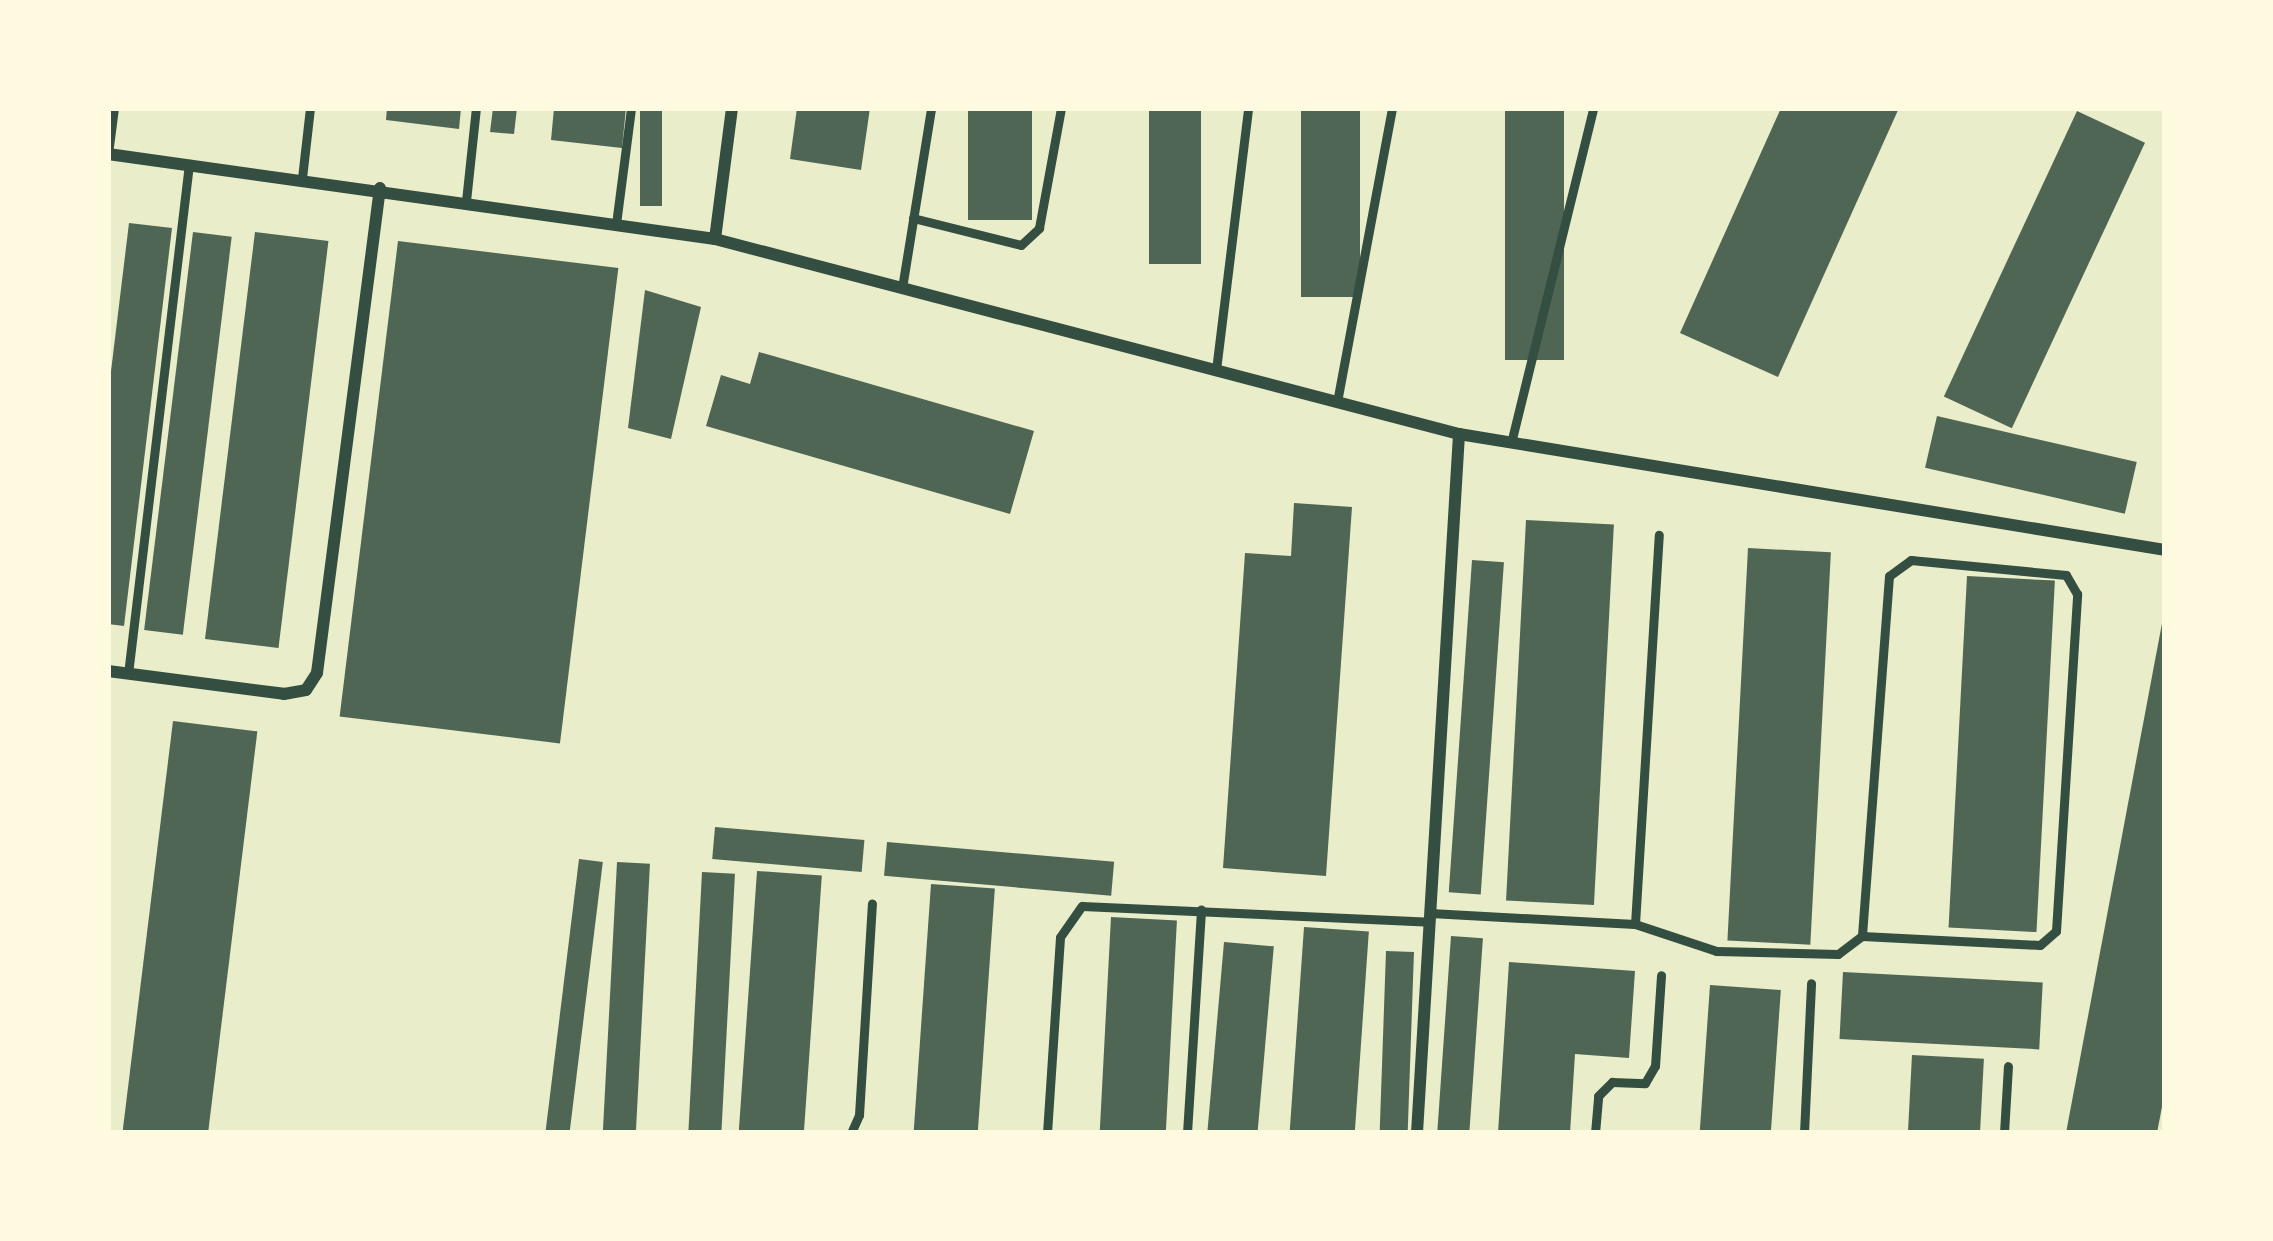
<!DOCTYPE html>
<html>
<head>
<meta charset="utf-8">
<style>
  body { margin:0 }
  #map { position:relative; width:2273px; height:1241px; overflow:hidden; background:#e9edc9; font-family:"Source Sans 3",sans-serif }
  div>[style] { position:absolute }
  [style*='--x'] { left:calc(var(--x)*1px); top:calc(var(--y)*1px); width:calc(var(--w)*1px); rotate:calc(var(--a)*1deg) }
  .building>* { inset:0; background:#4f6655; transform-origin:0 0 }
  .service>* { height:9px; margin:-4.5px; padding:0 4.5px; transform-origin:4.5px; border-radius:4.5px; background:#344e41 }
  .minor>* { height:12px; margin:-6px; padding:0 6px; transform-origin:6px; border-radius:6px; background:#344e41 }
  span { translate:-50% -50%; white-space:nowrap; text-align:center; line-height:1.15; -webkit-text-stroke:9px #fefae0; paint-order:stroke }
  .frame { position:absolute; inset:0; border:111px solid #fefae0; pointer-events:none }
</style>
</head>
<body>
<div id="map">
  <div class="building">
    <i style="clip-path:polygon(387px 108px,461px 108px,459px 129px,386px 120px)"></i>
    <i style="clip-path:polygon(493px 108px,517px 108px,514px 134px,490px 132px)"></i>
    <i style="clip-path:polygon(554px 108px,626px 108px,622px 148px,551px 140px)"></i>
    <i style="left:640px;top:108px;width:22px;height:98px"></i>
    <i style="clip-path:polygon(797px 108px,870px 108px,861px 170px,790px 159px)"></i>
    <i style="left:968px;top:108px;width:64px;height:112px"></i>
    <i style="left:1149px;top:108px;width:52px;height:156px"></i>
    <i style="left:1301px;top:108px;width:59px;height:189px"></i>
    <i style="left:1505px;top:108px;width:59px;height:252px"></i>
    <i style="clip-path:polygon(1781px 108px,1899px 108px,1778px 377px,1680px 333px)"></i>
    <i style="left:2077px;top:111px;width:75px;height:315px;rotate:25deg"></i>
    <i style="clip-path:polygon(129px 223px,172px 228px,124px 626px,108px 624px,108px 396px)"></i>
    <i style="left:193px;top:232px;width:39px;height:401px;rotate:7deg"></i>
    <i style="left:255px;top:232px;width:74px;height:410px;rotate:7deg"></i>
    <i style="left:398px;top:241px;width:222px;height:479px;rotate:7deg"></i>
    <i style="clip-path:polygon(645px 290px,701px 307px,671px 439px,628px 428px)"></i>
    <i style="clip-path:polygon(759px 352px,1034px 431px,1010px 514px,706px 426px,721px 375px,750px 384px)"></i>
    <i style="left:1937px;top:416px;width:205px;height:53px;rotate:13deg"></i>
    <i style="clip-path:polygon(1294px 503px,1352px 507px,1326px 876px,1223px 868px,1245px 553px,1291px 556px)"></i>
    <i style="left:1526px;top:520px;width:88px;height:381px;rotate:3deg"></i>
    <i style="left:1748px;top:548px;width:83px;height:393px;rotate:3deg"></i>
    <i style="left:1472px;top:560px;width:32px;height:333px;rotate:4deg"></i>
    <i style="left:1967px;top:576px;width:88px;height:352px;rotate:3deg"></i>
    <i style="clip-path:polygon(2163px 618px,2165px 1091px,2157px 1133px,2066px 1133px)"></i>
    <i style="left:173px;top:721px;width:85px;height:415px;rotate:7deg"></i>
    <i style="left:715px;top:827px;width:150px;height:32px;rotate:5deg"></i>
    <i style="left:887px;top:842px;width:228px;height:34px;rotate:5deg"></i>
    <i style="left:579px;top:859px;width:24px;height:276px;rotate:7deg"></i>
    <i style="left:617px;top:862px;width:33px;height:272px;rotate:3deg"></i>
    <i style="left:757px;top:871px;width:65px;height:263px;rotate:4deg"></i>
    <i style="left:702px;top:872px;width:33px;height:262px;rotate:3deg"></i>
    <i style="left:931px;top:884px;width:64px;height:250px;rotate:4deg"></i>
    <i style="left:1111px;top:917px;width:66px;height:216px;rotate:3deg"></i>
    <i style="left:1304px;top:927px;width:65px;height:206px;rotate:4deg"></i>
    <i style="left:1451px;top:936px;width:32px;height:197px;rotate:4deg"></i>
    <i style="left:1224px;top:942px;width:50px;height:192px;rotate:5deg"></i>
    <i style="left:1386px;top:951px;width:28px;height:182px;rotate:2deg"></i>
    <i style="clip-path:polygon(1509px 962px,1635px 971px,1629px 1058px,1575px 1054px,1570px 1133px,1498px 1133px)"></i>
    <i style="left:1843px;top:972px;width:200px;height:67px;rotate:3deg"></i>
    <i style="left:1710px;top:985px;width:71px;height:148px;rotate:4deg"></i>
    <i style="left:1912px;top:1055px;width:72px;height:78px;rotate:3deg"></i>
  </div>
  <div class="service">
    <i style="--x:108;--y:154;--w:46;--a:-82.6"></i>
    <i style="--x:302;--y:178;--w:70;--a:-83.5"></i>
    <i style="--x:466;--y:201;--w:94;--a:-83.9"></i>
    <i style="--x:913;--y:218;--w:111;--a:14"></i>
    <i style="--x:1021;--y:245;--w:25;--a:-43"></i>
    <i style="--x:1039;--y:228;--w:122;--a:-79.6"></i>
    <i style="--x:616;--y:224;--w:117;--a:-82.6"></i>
    <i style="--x:902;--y:288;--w:182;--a:-80.8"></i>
    <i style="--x:1216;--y:370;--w:264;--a:-83"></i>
    <i style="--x:1337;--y:402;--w:299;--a:-79.4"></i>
    <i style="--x:1511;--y:443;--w:345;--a:-76.2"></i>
    <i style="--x:128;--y:674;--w:514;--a:-83.18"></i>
    <i style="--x:1430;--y:913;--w:205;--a:3.1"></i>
    <i style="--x:1635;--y:924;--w:85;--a:18.4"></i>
    <i style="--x:1716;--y:951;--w:122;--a:1.4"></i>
    <i style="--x:1838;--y:954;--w:30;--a:-37"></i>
    <i style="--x:1862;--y:936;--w:178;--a:2.9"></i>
    <i style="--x:2040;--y:945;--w:21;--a:-41"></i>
    <i style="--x:2056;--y:931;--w:338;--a:-86.4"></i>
    <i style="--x:2077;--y:594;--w:22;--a:-120"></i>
    <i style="--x:2066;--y:575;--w:156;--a:-174.5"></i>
    <i style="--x:1911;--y:560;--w:27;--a:144"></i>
    <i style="--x:1889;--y:576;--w:361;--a:94.3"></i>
    <i style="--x:1635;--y:924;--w:390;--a:-86.5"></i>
    <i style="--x:851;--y:1133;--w:20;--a:-66"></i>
    <i style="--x:859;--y:1115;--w:212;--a:-86.5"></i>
    <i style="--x:1047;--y:1133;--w:196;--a:-86.2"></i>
    <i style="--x:1060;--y:937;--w:38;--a:-55"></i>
    <i style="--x:1082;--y:906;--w:348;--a:2.6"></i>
    <i style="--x:1187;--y:1133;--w:224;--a:-86.4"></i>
    <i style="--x:1595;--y:1133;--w:37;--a:-85"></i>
    <i style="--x:1598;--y:1096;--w:20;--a:-45"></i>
    <i style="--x:1612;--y:1082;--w:33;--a:2"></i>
    <i style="--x:1645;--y:1083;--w:20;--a:-60"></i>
    <i style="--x:1655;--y:1066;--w:91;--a:-86.2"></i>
    <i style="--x:1804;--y:1133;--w:150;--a:-87.3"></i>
    <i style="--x:2004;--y:1133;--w:67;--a:-86.6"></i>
  </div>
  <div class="minor">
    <i style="--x:108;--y:154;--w:613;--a:7.97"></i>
    <i style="--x:715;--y:239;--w:769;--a:14.69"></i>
    <i style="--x:1459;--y:434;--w:715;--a:9.33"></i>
    <i style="--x:715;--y:239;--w:132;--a:-82.6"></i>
    <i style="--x:108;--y:671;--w:177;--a:7.4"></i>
    <i style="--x:284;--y:694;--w:22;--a:-10"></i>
    <i style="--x:306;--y:690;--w:20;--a:-57"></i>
    <i style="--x:317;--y:673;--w:489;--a:-82.6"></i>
    <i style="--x:1417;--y:1133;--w:700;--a:-86.56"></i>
  </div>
  <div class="frame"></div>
</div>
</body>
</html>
